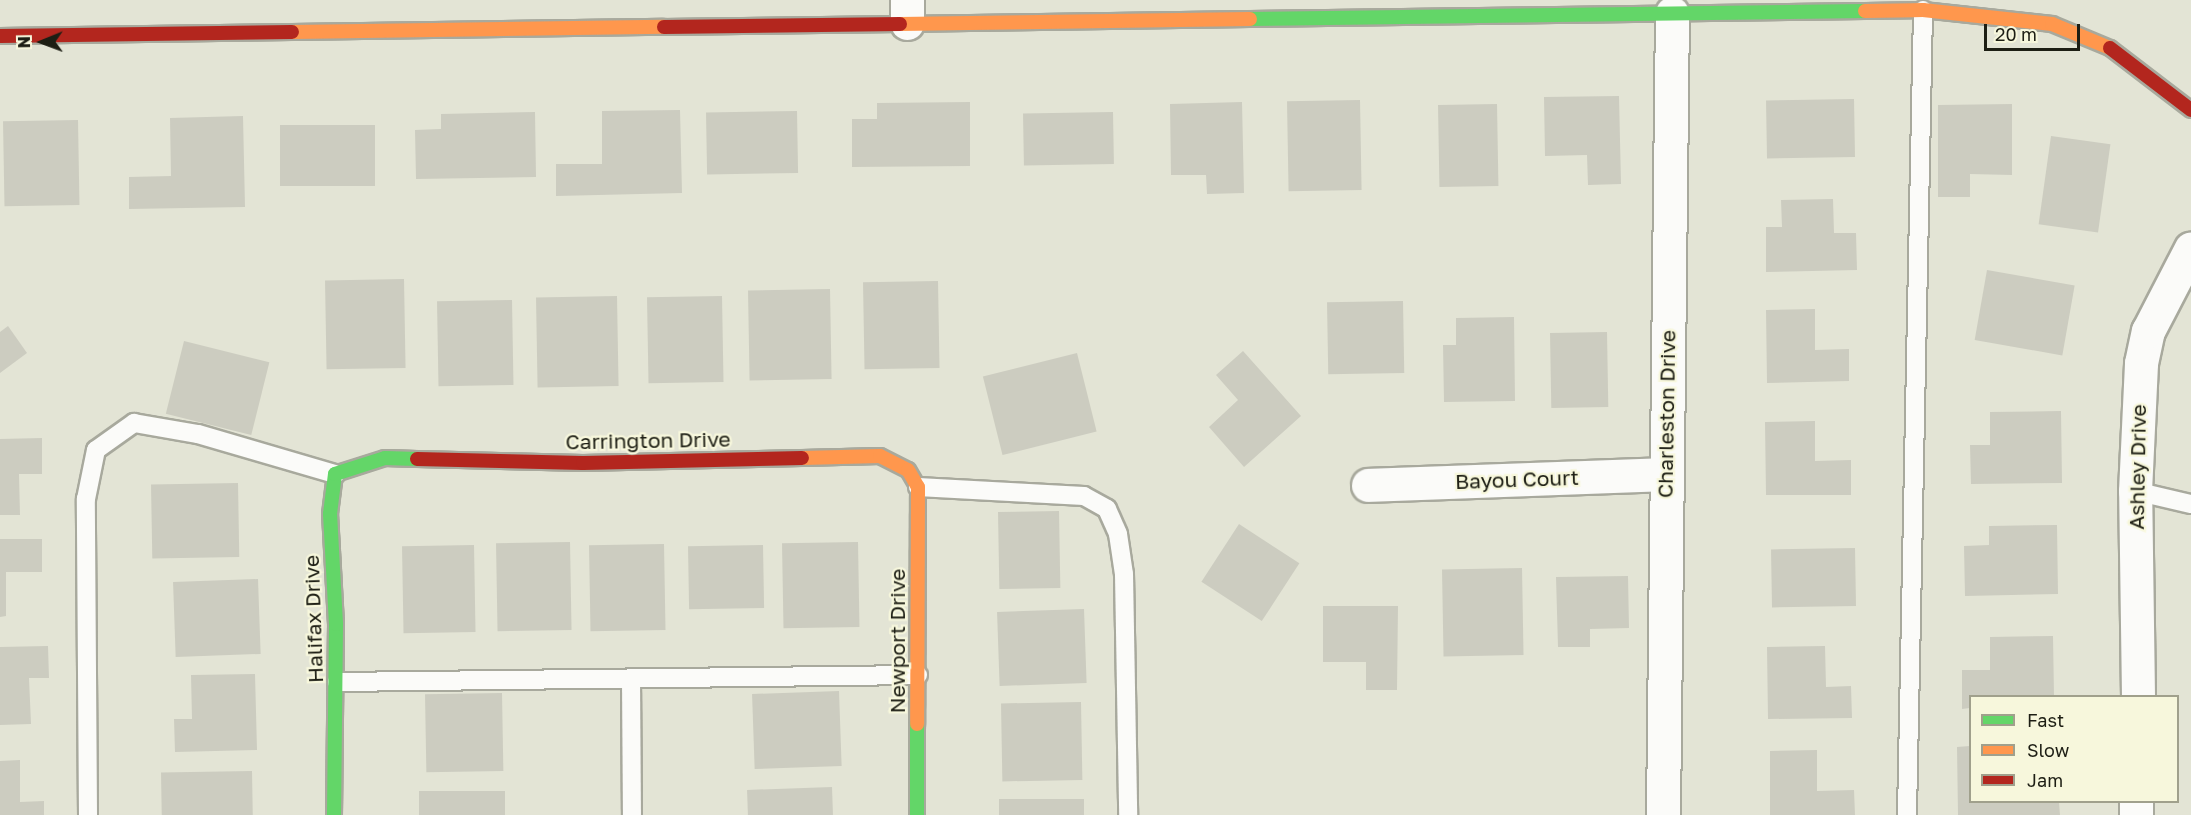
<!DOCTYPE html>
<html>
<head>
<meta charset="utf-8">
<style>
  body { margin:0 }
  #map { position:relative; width:2191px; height:815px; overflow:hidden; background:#e3e4d5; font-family:"Golos Text",sans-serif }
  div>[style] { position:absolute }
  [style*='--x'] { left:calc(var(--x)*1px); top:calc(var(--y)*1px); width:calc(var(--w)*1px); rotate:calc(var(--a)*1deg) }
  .building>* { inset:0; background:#ccccc0; transform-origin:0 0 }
  .roads { filter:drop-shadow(2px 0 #a8a99d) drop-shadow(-2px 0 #a8a99d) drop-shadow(0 2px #a8a99d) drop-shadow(0 -2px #a8a99d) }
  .lane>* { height:18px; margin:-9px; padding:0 9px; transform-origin:9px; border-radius:9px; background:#fbfbf9 }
  .street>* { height:33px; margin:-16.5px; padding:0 16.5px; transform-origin:16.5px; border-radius:16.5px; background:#fbfbf9 }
  .fast>* { height:14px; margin:-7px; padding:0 7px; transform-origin:7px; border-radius:7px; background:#63d668 }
  .slow>* { height:14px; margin:-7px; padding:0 7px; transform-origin:7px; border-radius:7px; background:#ff974d }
  .jam>* { height:14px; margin:-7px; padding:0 7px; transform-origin:7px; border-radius:7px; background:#b3261e }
  span { translate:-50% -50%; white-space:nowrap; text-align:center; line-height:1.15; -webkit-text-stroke:4.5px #f7f7dc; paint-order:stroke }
  .street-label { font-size:21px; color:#1d1e14 }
  .legend { position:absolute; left:1969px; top:695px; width:210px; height:108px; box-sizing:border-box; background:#f7f7dc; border:2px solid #a0a08c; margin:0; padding:8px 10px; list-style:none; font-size:18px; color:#1d1e14 }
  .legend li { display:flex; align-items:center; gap:12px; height:30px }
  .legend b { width:30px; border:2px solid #a0a08c }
  .north { position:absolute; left:12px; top:12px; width:60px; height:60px; -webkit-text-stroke:4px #f7f7dc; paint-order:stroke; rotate:269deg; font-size:16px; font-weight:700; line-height:24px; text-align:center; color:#1d1e14 }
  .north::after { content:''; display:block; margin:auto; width:21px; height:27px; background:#1d1e14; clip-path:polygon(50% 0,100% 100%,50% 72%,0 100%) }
  .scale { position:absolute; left:1984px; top:24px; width:96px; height:27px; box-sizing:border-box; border:3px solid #1d1e14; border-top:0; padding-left:8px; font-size:18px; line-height:21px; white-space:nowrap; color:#1d1e14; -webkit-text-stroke:4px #f7f7dc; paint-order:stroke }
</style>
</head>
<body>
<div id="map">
  <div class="building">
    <i style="clip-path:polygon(1619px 96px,1621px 184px,1588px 185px,1587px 155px,1545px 156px,1544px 97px)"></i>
    <i style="left:1854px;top:99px;width:58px;height:88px;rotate:89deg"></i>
    <i style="left:1360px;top:100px;width:90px;height:73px;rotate:89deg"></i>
    <i style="clip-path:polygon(970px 102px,970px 166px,852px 167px,852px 119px,877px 119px,877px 103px)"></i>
    <i style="clip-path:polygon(1242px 102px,1244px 193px,1207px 194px,1206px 175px,1171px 175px,1170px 104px)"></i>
    <i style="left:1497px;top:104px;width:82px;height:59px;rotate:89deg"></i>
    <i style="clip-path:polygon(2012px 104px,2012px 175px,1970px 174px,1970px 197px,1938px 197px,1938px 105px)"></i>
    <i style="clip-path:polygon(680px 110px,682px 193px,556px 196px,556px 164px,602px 164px,602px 111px)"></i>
    <i style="left:797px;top:111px;width:62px;height:91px;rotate:89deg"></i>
    <i style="clip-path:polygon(535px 112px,536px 177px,416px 179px,415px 130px,441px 129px,441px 114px)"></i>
    <i style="left:1113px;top:112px;width:52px;height:90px;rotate:89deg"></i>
    <i style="clip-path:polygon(243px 116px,245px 207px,129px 209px,129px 177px,171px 176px,170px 118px)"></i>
    <i style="left:78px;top:120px;width:85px;height:75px;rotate:89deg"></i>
    <i style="left:280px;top:125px;width:95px;height:61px"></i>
    <i style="left:2051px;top:136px;width:60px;height:89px;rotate:8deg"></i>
    <i style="clip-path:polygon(1833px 199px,1834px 233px,1856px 233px,1857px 270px,1766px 272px,1766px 227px,1782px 227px,1781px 200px)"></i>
    <i style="left:1987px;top:270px;width:89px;height:71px;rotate:10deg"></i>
    <i style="left:404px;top:279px;width:89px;height:79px;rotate:89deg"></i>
    <i style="left:938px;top:281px;width:87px;height:75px;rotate:89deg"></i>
    <i style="left:830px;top:289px;width:90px;height:82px;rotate:89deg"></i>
    <i style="left:617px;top:296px;width:90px;height:81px;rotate:89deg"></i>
    <i style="left:722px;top:296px;width:86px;height:75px;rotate:89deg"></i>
    <i style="left:512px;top:300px;width:85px;height:75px;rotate:89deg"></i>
    <i style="left:1403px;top:301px;width:72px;height:76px;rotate:89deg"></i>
    <i style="clip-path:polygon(1815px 309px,1815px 350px,1849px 349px,1849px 381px,1767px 383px,1766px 310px)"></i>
    <i style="clip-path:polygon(1514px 317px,1515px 401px,1444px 402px,1443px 345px,1456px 345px,1456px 318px)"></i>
    <i style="clip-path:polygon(8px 326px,27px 353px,0 373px,0 332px)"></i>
    <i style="left:1607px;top:332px;width:75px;height:57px;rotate:89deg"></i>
    <i style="left:184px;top:341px;width:88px;height:75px;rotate:14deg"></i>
    <i style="clip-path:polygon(1243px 351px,1301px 416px,1244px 467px,1209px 427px,1238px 400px,1216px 375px)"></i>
    <i style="left:1077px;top:353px;width:81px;height:97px;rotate:76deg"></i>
    <i style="clip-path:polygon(2061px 411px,2062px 483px,1971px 484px,1970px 445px,1990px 445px,1990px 412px)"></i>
    <i style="clip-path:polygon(1815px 421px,1815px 461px,1851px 460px,1851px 495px,1766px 495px,1765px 422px)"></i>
    <i style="clip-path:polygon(42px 438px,42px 474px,19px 474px,20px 515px,0 515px,0 439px)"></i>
    <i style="left:238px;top:483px;width:74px;height:87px;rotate:89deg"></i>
    <i style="left:1059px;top:511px;width:77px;height:61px;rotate:89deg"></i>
    <i style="left:1239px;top:524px;width:72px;height:69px;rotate:33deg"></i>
    <i style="clip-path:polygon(2057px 525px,2058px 594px,1965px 596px,1964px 546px,1989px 545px,1989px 526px)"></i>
    <i style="clip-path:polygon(0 539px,42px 539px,42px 572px,6px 572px,6px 616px,0 617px)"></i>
    <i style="left:570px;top:542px;width:88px;height:74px;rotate:89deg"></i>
    <i style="left:858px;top:542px;width:85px;height:76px;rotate:89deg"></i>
    <i style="left:664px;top:544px;width:86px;height:75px;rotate:89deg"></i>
    <i style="left:474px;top:545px;width:87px;height:72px;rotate:89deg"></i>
    <i style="left:763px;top:545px;width:63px;height:75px;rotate:89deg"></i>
    <i style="left:1855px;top:548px;width:58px;height:84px;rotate:89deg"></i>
    <i style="left:1522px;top:568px;width:87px;height:80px;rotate:89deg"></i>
    <i style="clip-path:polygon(1628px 576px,1629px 628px,1590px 629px,1590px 647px,1558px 647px,1556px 577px)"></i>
    <i style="left:258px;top:579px;width:75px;height:85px;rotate:88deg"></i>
    <i style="clip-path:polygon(1323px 606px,1398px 606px,1397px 690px,1366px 690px,1366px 662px,1323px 662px)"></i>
    <i style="left:1084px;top:609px;width:74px;height:87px;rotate:88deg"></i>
    <i style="clip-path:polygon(2053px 636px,2054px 696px,1970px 696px,1970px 708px,1962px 709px,1962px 670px,1990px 670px,1990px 637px)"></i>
    <i style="clip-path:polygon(48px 646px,49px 678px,29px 678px,31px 724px,0 725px,0 647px)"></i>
    <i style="clip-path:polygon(1825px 646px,1826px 687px,1851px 686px,1852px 718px,1768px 719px,1767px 647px)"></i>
    <i style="clip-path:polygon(255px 674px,257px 750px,175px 752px,174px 719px,192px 719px,191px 675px)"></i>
    <i style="left:839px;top:691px;width:75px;height:87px;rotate:88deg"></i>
    <i style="left:502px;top:693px;width:78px;height:77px;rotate:89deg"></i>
    <i style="left:1081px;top:702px;width:78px;height:80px;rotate:89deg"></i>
    <i style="clip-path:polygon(1970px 746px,1970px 802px,2059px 802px,2060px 815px,1958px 815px,1957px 747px)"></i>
    <i style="clip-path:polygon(1817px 750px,1817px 791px,1854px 790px,1855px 815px,1770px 815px,1770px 751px)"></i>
    <i style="clip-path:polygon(20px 760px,20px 802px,44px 801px,44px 815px,0 815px,0 761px)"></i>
    <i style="left:252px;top:771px;width:44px;height:91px;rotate:89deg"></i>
    <i style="left:832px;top:787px;width:28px;height:85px;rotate:88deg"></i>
    <i style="left:505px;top:791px;width:24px;height:86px;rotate:90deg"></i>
    <i style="left:1084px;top:799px;width:16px;height:85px;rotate:90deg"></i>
  </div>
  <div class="roads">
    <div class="lane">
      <i style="--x:918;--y:487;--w:166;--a:3.1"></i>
      <i style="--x:1084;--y:496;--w:26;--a:29"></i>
      <i style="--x:1107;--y:509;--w:27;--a:66"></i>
      <i style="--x:1118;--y:534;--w:40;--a:81.5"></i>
      <i style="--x:1124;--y:574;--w:241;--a:89"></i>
      <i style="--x:2135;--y:491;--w:57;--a:13.1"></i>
      <i style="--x:631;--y:679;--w:136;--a:89.6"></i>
      <i style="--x:337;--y:682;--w:581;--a:-0.69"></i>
      <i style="--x:88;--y:815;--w:316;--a:-90.4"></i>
      <i style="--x:86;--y:499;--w:50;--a:-78.5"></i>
      <i style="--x:96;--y:450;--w:47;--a:-35.4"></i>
      <i style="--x:134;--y:423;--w:65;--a:9.8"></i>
      <i style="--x:198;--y:434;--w:143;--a:16.3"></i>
      <i style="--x:1907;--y:815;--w:805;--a:-88.86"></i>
    </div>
    <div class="street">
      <i style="--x:907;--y:0;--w:23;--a:90"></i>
      <i style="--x:1368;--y:485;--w:297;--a:-2.1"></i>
      <i style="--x:2138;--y:696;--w:205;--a:-90.8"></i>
      <i style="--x:2135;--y:491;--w:128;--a:-87.3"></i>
      <i style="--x:2141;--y:363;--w:33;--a:-78"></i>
      <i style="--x:2148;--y:331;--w:93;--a:-62.6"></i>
      <i style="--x:1663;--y:815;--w:802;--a:-89.36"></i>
      <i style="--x:2136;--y:815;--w:13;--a:-90"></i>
    </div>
    <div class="fast">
      <i style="--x:1250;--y:19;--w:615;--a:-0.75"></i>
      <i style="--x:334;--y:815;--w:191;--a:-89.4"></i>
      <i style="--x:336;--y:624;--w:110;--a:-93.1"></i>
      <i style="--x:330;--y:514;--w:40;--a:-82.9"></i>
      <i style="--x:335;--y:474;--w:52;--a:-17.7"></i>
      <i style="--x:385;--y:458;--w:32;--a:2"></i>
      <i style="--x:917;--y:815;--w:91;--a:-90"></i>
    </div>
    <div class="slow">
      <i style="--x:1865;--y:11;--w:58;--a:-1"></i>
      <i style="--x:1923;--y:10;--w:130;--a:6.2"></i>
      <i style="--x:2052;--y:24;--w:63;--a:22.5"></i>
      <i style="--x:900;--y:24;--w:350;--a:-0.8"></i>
      <i style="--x:292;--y:32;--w:372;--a:-0.8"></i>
      <i style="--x:802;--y:458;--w:78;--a:-1.5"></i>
      <i style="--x:880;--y:456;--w:31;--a:27"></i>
      <i style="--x:908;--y:470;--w:20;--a:60"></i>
      <i style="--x:918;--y:487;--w:237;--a:90.2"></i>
    </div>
    <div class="jam">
      <i style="--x:664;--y:27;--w:236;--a:-0.7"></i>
      <i style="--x:0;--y:36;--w:292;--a:-0.8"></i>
      <i style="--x:2110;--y:48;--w:102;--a:37.4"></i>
      <i style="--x:417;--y:459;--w:166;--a:1.4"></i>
      <i style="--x:583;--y:463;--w:219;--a:-1.3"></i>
    </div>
  </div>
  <div class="street-label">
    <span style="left:1666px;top:414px;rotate:-89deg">Charleston Drive</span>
    <span style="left:648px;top:440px;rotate:-1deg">Carrington Drive</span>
    <span style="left:2137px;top:467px;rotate:-89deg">Ashley Drive</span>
    <span style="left:1517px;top:479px;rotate:-2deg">Bayou Court</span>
    <span style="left:313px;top:619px;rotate:-92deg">Halifax Drive</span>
    <span style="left:897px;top:641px;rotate:-90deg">Newport Drive</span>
  </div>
  <ul class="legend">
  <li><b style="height:8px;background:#63d668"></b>Fast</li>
  <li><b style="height:8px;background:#ff974d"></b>Slow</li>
  <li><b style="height:8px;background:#b3261e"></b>Jam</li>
  </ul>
  <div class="north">N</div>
  <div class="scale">20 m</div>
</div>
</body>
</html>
